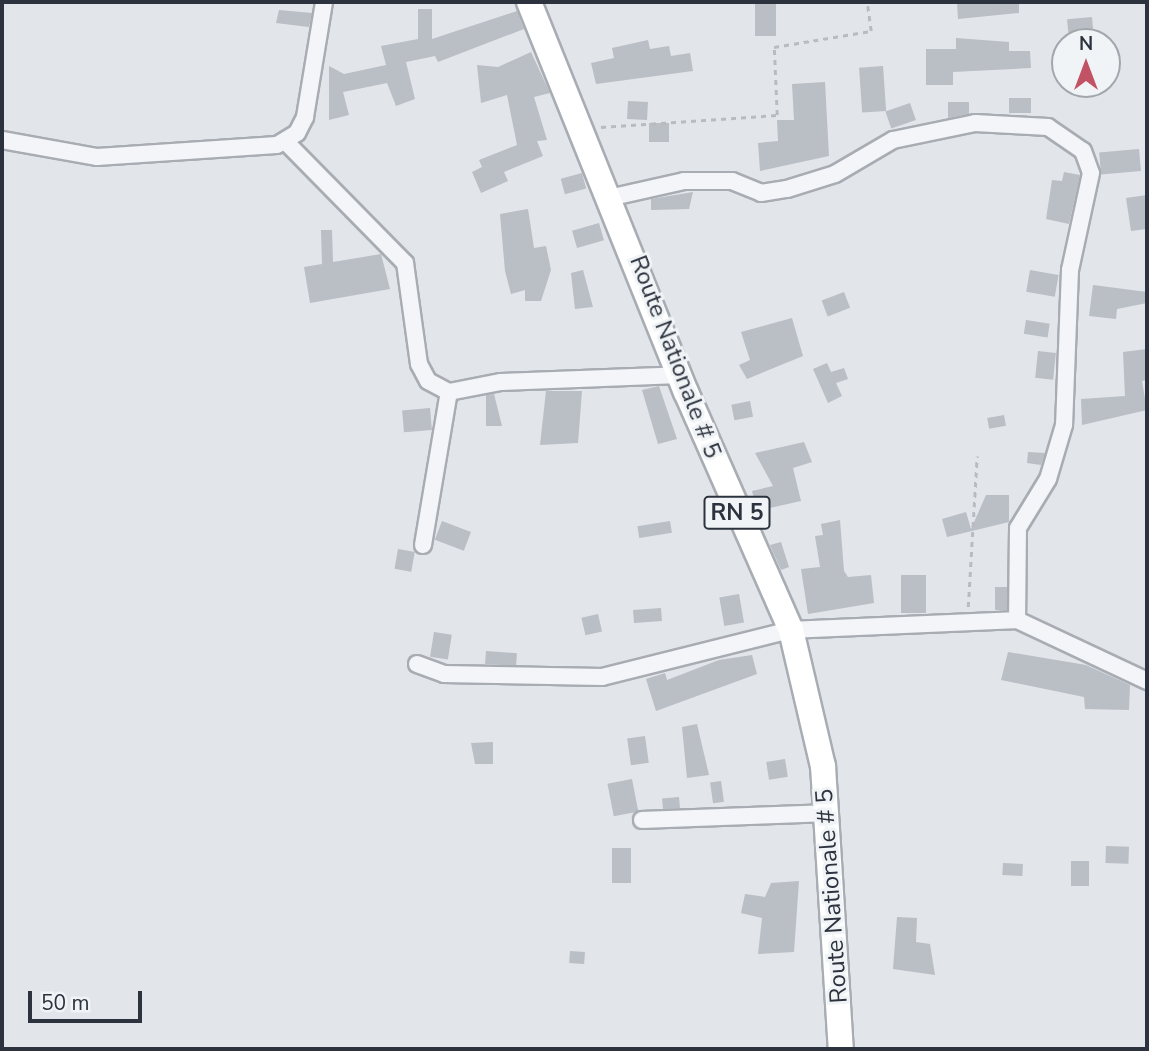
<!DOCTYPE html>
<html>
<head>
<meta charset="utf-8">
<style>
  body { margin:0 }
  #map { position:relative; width:1149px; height:1051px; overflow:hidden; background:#e2e5e9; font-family:"Nunito Sans",sans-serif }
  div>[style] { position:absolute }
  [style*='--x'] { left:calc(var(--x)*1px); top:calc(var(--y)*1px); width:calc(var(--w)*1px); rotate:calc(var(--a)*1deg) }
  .building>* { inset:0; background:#babec5; transform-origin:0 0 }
  .path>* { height:2.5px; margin-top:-1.25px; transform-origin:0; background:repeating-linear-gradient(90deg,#b8bbc0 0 5px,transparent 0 10px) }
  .roads { filter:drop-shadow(2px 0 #a8acb3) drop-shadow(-2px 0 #a8acb3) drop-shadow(0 2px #a8acb3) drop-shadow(0 -2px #a8acb3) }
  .street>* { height:16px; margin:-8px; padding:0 8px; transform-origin:8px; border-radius:8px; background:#f4f5f8 }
  .primary>* { height:24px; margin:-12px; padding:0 12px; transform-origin:12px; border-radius:12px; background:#fff }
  span { translate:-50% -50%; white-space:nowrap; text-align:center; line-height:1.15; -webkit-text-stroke:6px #f1f4f6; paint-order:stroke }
  .shield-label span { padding:2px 5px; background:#f1f4f6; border:2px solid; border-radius:5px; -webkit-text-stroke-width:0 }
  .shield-label { font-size:23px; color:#2c333f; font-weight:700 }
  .street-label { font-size:24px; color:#2c333f }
  .frame { position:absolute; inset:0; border:4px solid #2c333f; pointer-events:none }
  .north { position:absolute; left:1051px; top:28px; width:70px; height:70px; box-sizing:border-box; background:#f1f4f6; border:2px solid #a2a7ad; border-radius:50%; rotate:0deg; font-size:19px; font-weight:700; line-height:28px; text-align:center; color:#2c333f }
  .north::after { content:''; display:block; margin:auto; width:24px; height:32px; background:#c25365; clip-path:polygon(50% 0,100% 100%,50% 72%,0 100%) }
  .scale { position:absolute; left:28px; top:991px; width:114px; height:32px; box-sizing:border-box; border:4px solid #2c333f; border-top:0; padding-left:9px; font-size:21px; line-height:24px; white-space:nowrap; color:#2c333f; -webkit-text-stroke:5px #f1f4f6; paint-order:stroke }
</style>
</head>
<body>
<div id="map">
  <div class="building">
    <i style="left:755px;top:2px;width:21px;height:34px"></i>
    <i style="clip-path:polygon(957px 2px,1019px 2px,1019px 13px,958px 19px)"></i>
    <i style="clip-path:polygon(418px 9px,432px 9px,432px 39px,517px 11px,524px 29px,438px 62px,435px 56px,406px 62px,415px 99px,396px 106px,387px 83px,343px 92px,349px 115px,329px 120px,329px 66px,344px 74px,386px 65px,381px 46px,418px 39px)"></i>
    <i style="clip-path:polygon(279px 10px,312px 13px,309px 27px,276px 23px)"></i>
    <i style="left:1092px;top:17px;width:25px;height:25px;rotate:85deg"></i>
    <i style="clip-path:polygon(956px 38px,1009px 42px,1009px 51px,1030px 51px,1031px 68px,953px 72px,953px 85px,926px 85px,926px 49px,956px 49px)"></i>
    <i style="clip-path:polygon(648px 40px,650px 49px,669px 46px,671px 56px,690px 53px,693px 71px,596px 84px,591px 63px,614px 58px,612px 48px)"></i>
    <i style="clip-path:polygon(531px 52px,550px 93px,534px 97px,547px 140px,537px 141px,543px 156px,504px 172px,508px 181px,481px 193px,472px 172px,482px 167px,479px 160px,517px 145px,507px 95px,481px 103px,477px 65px,498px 67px)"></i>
    <i style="left:883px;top:66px;width:45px;height:24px;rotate:86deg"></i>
    <i style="clip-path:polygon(825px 82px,829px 156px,760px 171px,758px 143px,778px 141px,777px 120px,794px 120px,792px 84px)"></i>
    <i style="left:1009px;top:98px;width:22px;height:15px"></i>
    <i style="left:628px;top:101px;width:20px;height:18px;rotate:3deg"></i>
    <i style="clip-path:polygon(948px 102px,969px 102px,969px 114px,948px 118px)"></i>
    <i style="left:910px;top:103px;width:18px;height:26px;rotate:71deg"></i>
    <i style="left:649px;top:123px;width:20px;height:19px"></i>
    <i style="left:1139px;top:149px;width:22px;height:40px;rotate:85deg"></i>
    <i style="clip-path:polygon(1064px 172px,1080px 175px,1069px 224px,1046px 219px,1052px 180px,1062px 181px)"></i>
    <i style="left:582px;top:173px;width:16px;height:22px;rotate:75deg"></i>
    <i style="clip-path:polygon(693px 192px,689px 209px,651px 210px,651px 199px)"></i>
    <i style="clip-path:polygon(1147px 195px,1147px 229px,1131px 231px,1126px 198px)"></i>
    <i style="clip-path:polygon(528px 209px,534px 248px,546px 246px,551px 270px,541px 301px,525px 301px,525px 290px,511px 294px,505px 271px,500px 214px)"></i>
    <i style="left:599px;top:223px;width:18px;height:28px;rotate:74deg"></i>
    <i style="clip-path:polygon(321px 230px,332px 230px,333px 262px,381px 254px,390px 289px,310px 303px,304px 267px,322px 264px)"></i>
    <i style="clip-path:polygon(583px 270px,593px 307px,575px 309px,571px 273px)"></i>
    <i style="left:1030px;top:270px;width:29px;height:22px;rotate:10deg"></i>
    <i style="clip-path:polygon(1093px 285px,1147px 292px,1147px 303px,1117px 309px,1116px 319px,1089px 316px)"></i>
    <i style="left:844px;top:292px;width:17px;height:24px;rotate:69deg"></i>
    <i style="clip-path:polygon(792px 318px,803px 356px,747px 379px,739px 365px,750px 360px,741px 332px)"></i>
    <i style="left:1026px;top:320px;width:24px;height:14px;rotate:9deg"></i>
    <i style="clip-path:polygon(1147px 349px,1147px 380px,1142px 381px,1147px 410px,1082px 425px,1081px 399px,1125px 396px,1123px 352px)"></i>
    <i style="left:1038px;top:351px;width:18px;height:27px;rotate:6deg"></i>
    <i style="clip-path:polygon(827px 363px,831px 372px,844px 368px,848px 379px,836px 383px,842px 396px,828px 403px,813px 369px)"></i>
    <i style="clip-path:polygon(659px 386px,677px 439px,658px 444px,642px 390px)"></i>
    <i style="clip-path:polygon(546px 391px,582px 391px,578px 443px,540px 445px)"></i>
    <i style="clip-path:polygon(494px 394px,502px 426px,486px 426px,486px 395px)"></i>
    <i style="left:750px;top:401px;width:16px;height:19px;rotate:79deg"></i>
    <i style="left:430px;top:408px;width:22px;height:28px;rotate:85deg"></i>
    <i style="left:1004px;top:415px;width:11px;height:17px;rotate:80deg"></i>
    <i style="clip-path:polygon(804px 442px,812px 462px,793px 468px,801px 501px,757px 511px,752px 491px,773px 486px,755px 453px)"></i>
    <i style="clip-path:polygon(1028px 452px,1045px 453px,1041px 465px,1027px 463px)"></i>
    <i style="clip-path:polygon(986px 495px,1009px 495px,1009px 522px,947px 537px,942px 519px,966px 512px,971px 529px)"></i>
    <i style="clip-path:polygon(840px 520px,844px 571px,848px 577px,871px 575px,874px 603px,808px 614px,801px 569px,820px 567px,815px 536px,823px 535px,821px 524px)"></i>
    <i style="left:442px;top:521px;width:31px;height:20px;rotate:21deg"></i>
    <i style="left:670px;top:521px;width:12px;height:33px;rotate:81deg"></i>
    <i style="clip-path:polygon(781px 542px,789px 567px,781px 570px,770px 545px)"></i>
    <i style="left:398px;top:549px;width:17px;height:20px;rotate:10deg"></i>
    <i style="left:901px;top:575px;width:25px;height:38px"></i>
    <i style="left:995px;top:587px;width:12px;height:23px"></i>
    <i style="left:739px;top:594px;width:29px;height:20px;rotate:80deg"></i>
    <i style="left:661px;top:608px;width:13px;height:28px;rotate:86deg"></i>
    <i style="left:598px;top:614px;width:18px;height:17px;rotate:77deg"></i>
    <i style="left:434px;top:632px;width:18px;height:25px;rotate:9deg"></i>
    <i style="left:486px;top:651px;width:31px;height:13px;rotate:4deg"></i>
    <i style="clip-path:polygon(1008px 652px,1086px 665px,1130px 685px,1129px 710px,1085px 709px,1084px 697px,1001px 680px)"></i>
    <i style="clip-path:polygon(752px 655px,757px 674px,656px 711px,646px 679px,665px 673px,667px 680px,719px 660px)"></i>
    <i style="clip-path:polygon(697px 724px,709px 775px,687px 778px,682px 727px)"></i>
    <i style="left:645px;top:736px;width:27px;height:18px;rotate:82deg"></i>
    <i style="clip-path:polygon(493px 742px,493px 764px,475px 764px,471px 743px)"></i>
    <i style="left:785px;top:759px;width:18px;height:19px;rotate:81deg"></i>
    <i style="left:632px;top:779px;width:33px;height:25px;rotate:79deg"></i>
    <i style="left:721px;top:781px;width:21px;height:11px;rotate:82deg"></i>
    <i style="left:679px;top:797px;width:11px;height:17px;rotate:85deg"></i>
    <i style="left:1106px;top:846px;width:23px;height:17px;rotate:2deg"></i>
    <i style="left:612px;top:848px;width:19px;height:35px"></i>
    <i style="left:1071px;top:861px;width:18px;height:25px"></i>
    <i style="left:1003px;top:863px;width:20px;height:12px;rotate:3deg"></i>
    <i style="clip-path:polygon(799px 881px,794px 952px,758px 954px,762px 918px,741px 913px,745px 894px,765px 897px,771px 883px)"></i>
    <i style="clip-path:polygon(897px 917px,917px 918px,916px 942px,930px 944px,935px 975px,893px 969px)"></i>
    <i style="left:570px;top:951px;width:15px;height:12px;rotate:4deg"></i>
  </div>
  <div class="path">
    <i style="--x:601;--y:127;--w:176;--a:-3.9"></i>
    <i style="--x:777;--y:115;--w:68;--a:-92.5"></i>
    <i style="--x:774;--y:47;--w:98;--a:-9.4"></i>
    <i style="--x:871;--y:31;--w:29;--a:-98"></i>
    <i style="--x:968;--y:607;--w:151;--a:-86.6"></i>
  </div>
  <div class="roads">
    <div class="street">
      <i style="--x:2;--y:140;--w:97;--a:10.1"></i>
      <i style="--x:97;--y:157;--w:180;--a:-3.8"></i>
      <i style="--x:277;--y:145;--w:23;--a:-31"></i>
      <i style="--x:297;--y:133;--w:18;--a:-63"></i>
      <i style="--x:305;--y:117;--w:117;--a:-80.6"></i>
      <i style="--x:285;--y:141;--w:171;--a:45.5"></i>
      <i style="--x:405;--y:263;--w:102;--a:82.1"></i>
      <i style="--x:419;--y:364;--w:19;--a:62"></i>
      <i style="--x:428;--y:381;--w:24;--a:28"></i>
      <i style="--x:613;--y:197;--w:73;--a:-12.7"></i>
      <i style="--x:684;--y:181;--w:48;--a:0"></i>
      <i style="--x:732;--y:181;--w:31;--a:22"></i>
      <i style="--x:761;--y:193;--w:26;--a:-9"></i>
      <i style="--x:787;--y:189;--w:50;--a:-17.4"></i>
      <i style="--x:835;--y:174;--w:67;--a:-30.4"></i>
      <i style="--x:893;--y:140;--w:84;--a:-11.7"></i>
      <i style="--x:975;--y:123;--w:73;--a:3.1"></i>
      <i style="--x:1048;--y:127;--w:42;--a:34.4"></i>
      <i style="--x:1083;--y:151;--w:23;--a:70"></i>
      <i style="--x:1091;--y:173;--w:99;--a:102.2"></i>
      <i style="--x:1070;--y:270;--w:155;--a:92.2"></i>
      <i style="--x:1064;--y:425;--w:56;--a:106.5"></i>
      <i style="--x:1048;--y:479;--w:57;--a:121.5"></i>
      <i style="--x:1018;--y:528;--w:92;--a:90.6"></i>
      <i style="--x:423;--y:545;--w:155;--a:-80.4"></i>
      <i style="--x:449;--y:392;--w:53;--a:-10.9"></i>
      <i style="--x:501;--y:382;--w:179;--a:-2.2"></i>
      <i style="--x:417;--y:664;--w:29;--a:20"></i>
      <i style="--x:444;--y:674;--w:158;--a:1.1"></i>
      <i style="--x:602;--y:677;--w:195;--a:-14"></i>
      <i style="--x:791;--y:630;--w:226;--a:-2.5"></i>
      <i style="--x:1017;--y:620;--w:144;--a:25.1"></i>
      <i style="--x:642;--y:820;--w:187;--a:-2.1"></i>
    </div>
    <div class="primary">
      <i style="--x:529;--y:2;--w:420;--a:68.1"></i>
      <i style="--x:686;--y:392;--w:260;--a:66.2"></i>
      <i style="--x:791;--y:630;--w:140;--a:76.8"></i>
      <i style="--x:823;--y:766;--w:284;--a:86.4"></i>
    </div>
  </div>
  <div class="shield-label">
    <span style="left:737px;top:513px">RN 5</span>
  </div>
  <div class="street-label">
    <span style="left:675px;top:357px;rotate:69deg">Route Nationale # 5</span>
    <span style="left:832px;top:896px;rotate:-94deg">Route Nationale # 5</span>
  </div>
  <div class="frame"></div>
  <div class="north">N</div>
  <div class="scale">50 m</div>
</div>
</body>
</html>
